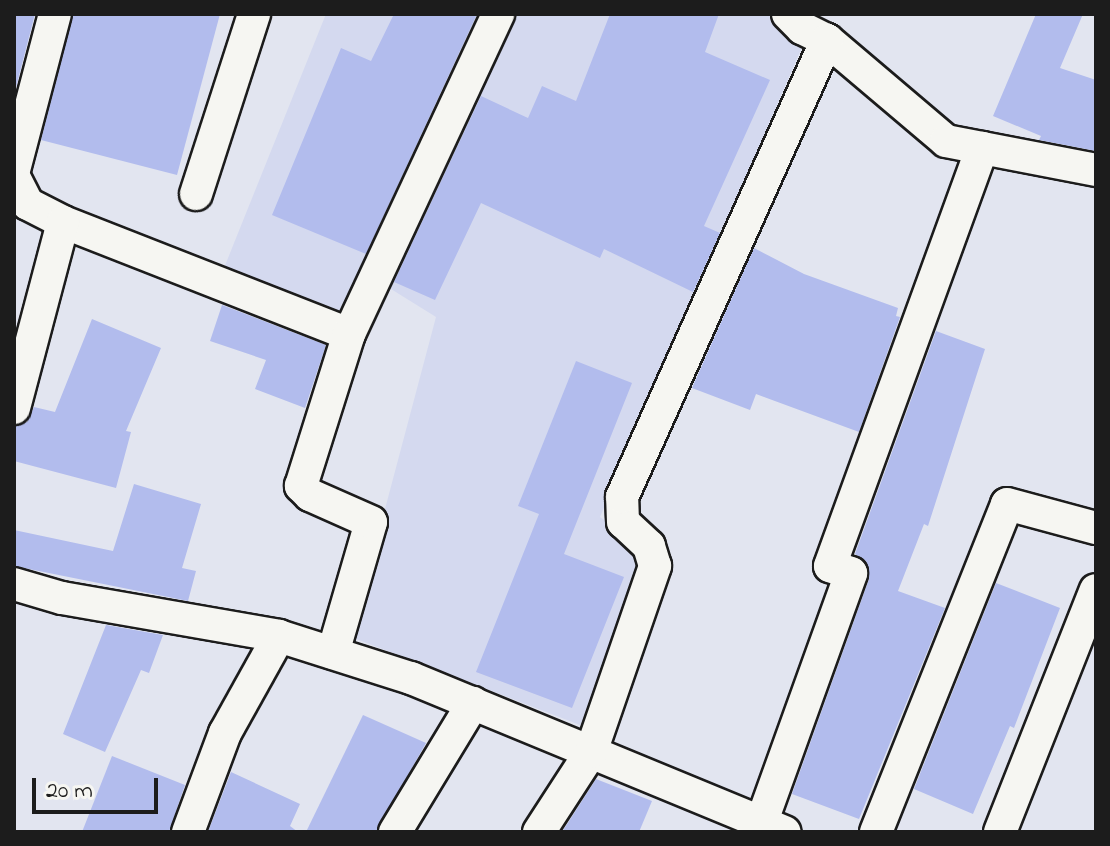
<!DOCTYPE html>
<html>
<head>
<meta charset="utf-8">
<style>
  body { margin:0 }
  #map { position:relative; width:1110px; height:846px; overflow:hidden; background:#e2e5f0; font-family:"Indie Flower",sans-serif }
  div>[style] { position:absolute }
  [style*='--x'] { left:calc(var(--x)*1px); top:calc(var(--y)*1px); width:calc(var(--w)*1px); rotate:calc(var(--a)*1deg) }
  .built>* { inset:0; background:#d4d9ef }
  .building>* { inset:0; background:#b2bced }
  .roads { filter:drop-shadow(2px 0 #1c1c1c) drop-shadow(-2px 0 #1c1c1c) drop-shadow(0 2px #1c1c1c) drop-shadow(0 -2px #1c1c1c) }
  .street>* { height:32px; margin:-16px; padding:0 16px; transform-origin:16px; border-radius:16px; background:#f6f6f2 }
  span { translate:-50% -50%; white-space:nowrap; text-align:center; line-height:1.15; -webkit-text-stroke:6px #f6f6f2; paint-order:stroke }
  .frame { position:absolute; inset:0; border:16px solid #1c1c1c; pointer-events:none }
  .scale { position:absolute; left:32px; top:778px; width:126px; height:36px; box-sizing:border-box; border:4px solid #1c1c1c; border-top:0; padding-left:10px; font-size:24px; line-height:28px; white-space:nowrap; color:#1c1c1c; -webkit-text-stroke:6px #f6f6f2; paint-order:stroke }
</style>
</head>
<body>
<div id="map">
  <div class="built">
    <i style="clip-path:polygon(326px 14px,778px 14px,805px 40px,600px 517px,645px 550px,593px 730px,351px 637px,436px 317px,362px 271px,348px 315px,224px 268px)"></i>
  </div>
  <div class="building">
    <i style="clip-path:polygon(14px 14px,35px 14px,14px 95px)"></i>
    <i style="clip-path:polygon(73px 14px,220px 14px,177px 175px,41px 140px)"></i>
    <i style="clip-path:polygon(394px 14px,477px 14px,366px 254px,272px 215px,341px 48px,371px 61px)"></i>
    <i style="clip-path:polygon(610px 14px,719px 14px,705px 52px,770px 80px,704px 226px,720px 233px,693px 292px,604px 249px,600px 258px,481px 203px,435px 300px,394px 282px,481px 96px,528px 118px,542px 86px,576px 101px)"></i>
    <i style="clip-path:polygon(1036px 14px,1083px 14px,1060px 68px,1096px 80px,1096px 151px,1039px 140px,1041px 136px,993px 116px)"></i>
    <i style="clip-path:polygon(754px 248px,804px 274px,898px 308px,896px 316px,900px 317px,859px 432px,756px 394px,750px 410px,692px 388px)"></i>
    <i style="clip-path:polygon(222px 305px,326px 345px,305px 408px,255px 389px,266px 360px,210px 341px)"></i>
    <i style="clip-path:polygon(92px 319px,161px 348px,126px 431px,131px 432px,116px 488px,14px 461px,14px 426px,27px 422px,34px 407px,55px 412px)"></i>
    <i style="clip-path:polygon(936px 331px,985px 349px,928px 526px,924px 524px,898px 591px,945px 608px,859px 819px,792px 794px,869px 579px,866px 561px,855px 554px)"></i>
    <i style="clip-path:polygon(576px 361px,632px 383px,564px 554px,624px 577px,572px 708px,476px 672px,539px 514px,518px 506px)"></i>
    <i style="clip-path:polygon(134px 484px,201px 504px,182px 568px,196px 571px,188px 601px,14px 566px,14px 530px,113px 551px)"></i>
    <i style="clip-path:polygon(996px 583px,1060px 608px,1014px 728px,1010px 726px,973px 814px,914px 789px)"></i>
    <i style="clip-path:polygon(106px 625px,163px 635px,149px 673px,141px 670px,105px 752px,63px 734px)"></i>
    <i style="clip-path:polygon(363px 715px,426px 743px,376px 832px,306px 832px)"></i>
    <i style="clip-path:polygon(112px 756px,185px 785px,169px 832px,82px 832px)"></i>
    <i style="clip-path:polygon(231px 772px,300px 804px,290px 826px,298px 832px,208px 832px)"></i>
    <i style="clip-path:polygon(596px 779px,652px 801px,639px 832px,562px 832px)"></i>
  </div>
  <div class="roads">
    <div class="street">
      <i style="--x:788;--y:14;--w:20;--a:45"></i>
      <i style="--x:802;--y:28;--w:28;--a:26"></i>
      <i style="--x:827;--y:40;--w:156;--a:40.3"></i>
      <i style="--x:946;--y:141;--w:153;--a:10.9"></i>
      <i style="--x:14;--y:170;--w:161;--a:-75.3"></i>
      <i style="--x:14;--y:177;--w:30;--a:63"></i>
      <i style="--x:28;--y:204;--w:39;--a:27"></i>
      <i style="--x:63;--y:222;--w:307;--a:21.4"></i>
      <i style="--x:349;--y:334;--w:353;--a:-65"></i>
      <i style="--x:196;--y:194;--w:189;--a:-72.1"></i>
      <i style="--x:14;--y:408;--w:192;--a:-75.2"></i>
      <i style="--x:14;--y:584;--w:50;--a:16.3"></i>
      <i style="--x:62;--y:598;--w:220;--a:9.9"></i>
      <i style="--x:279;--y:636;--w:139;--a:17.7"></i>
      <i style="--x:411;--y:678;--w:404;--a:22.4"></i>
      <i style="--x:333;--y:653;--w:136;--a:-73.8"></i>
      <i style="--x:371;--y:522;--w:67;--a:-156.1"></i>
      <i style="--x:310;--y:495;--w:13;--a:-135"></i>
      <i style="--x:301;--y:486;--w:159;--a:-72.5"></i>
      <i style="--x:188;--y:832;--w:106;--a:-69.5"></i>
      <i style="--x:225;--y:733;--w:111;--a:-60.9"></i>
      <i style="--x:395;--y:832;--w:151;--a:-58.8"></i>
      <i style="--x:539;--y:832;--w:95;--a:-57"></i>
      <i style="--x:591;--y:752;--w:197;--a:-71"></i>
      <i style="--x:655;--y:566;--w:21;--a:-107"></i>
      <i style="--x:649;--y:546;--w:35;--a:-137"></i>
      <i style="--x:623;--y:522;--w:25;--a:-92"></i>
      <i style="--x:622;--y:497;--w:501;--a:-65.84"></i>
      <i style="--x:758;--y:832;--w:275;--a:-70.2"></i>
      <i style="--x:851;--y:573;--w:22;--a:-162"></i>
      <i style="--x:830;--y:566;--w:445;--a:-70"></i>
      <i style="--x:876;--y:832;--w:353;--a:-68.2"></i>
      <i style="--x:1007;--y:504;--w:92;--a:15.1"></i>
      <i style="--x:1000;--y:832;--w:260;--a:-68.4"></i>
    </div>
  </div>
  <div class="frame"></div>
  <div class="scale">20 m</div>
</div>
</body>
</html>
